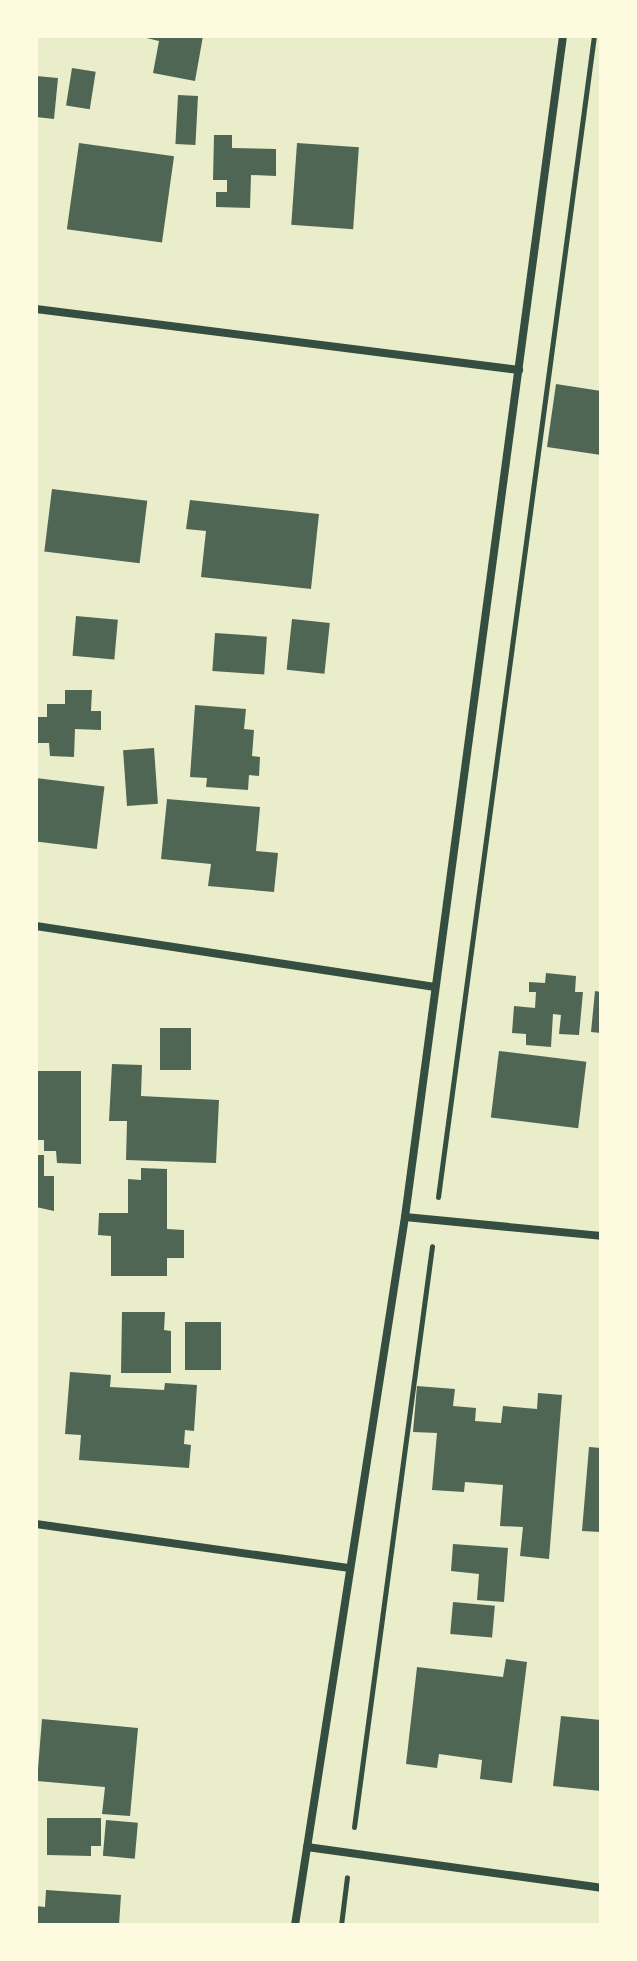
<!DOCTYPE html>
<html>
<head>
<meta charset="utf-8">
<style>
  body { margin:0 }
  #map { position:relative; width:637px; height:1961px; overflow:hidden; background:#e9edc9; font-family:"PT Serif",serif }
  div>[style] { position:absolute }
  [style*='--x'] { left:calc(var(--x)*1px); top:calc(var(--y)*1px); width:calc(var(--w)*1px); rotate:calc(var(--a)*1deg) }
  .building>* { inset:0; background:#4f6655; transform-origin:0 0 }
  .path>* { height:5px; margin:-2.5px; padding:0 2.5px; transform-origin:2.5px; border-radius:2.5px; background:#344e41 }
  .minor>* { height:8px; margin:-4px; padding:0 4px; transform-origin:4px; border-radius:4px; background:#344e41 }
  span { translate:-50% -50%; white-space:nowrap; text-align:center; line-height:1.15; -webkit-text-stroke:7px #fefae0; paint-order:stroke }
  .frame { position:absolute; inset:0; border:38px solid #fefae0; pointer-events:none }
</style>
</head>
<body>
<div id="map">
  <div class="building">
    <i style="clip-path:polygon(138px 36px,203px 36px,195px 81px,153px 73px,159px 41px)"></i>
    <i style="left:72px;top:68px;width:24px;height:38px;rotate:9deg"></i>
    <i style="clip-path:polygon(36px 76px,58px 78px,54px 119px,36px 117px)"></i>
    <i style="left:178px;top:95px;width:20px;height:49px;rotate:3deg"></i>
    <i style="clip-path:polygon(214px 135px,232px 135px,232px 148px,276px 149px,276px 176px,251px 175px,250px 208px,216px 207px,216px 192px,227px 192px,227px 180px,213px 180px)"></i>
    <i style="left:79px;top:143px;width:96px;height:87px;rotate:8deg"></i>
    <i style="left:297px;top:143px;width:62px;height:82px;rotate:4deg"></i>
    <i style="clip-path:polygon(556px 384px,601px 391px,601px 455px,547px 447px)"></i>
    <i style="left:52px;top:489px;width:96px;height:63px;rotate:7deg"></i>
    <i style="clip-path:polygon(190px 500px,319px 514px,311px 589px,201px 577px,206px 531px,186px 529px)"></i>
    <i style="left:76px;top:616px;width:42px;height:40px;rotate:5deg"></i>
    <i style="left:292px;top:619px;width:38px;height:51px;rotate:6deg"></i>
    <i style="left:215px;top:633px;width:52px;height:38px;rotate:4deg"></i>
    <i style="clip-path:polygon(65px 690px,92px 690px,91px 711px,101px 711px,101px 730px,75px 729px,74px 757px,50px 756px,49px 743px,36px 743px,36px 717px,47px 717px,47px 704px,65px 704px)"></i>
    <i style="clip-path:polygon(195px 705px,246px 709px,244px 729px,254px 730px,252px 756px,260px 757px,259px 776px,249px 775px,248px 790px,206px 787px,207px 778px,190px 777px)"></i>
    <i style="left:154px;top:748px;width:56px;height:31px;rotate:86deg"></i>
    <i style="left:36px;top:778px;width:69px;height:63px;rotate:7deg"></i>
    <i style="clip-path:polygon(167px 799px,260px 807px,256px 851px,278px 853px,274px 892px,208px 886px,211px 864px,161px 859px)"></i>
    <i style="clip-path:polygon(546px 973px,576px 976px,575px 992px,583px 992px,579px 1035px,559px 1034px,561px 1015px,553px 1014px,551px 1047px,526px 1045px,526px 1034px,512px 1033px,514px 1006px,535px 1008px,536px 992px,529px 992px,529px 982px,545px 983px)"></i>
    <i style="clip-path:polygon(595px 991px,601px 992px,601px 1033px,591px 1032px)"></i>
    <i style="left:160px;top:1028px;width:31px;height:42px"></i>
    <i style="left:499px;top:1051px;width:88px;height:67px;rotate:7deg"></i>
    <i style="clip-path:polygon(112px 1064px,142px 1065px,141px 1096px,219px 1100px,216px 1163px,126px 1160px,127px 1121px,109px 1121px)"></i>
    <i style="clip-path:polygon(36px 1071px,81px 1071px,81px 1164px,57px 1163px,56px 1151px,44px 1151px,44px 1140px,36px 1140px)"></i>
    <i style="clip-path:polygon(36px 1155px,44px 1155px,44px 1176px,54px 1176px,54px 1211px,36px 1207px)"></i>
    <i style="clip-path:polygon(141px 1168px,167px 1169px,167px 1229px,184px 1230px,184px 1258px,167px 1258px,167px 1276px,111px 1276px,111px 1236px,98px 1235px,99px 1213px,128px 1213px,128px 1179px,141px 1180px)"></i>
    <i style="clip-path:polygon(122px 1312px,165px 1312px,164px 1330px,171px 1331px,171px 1373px,121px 1373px)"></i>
    <i style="left:185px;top:1322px;width:36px;height:48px"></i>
    <i style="clip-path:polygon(70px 1372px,111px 1375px,110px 1387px,164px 1390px,165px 1383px,197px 1385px,194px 1431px,185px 1430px,184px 1444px,191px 1445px,189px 1468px,79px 1460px,81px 1435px,65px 1434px)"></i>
    <i style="clip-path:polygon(417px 1386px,455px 1389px,453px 1406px,476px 1408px,475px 1421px,501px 1423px,503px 1406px,537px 1409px,538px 1393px,562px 1395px,549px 1559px,520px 1556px,523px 1527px,500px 1526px,503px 1485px,465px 1482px,464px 1492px,432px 1490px,437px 1433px,413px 1432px)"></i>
    <i style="clip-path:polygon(589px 1447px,601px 1448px,601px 1532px,582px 1531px)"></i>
    <i style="clip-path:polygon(453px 1544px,508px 1548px,504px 1602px,477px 1600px,479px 1574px,451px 1571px)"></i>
    <i style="left:453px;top:1602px;width:42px;height:32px;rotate:5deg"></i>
    <i style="clip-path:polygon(506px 1659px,527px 1662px,512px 1783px,480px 1779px,482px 1760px,439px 1754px,437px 1768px,406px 1764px,417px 1667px,503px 1677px)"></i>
    <i style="clip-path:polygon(561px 1716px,601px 1720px,601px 1791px,553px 1786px)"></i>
    <i style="clip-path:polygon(42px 1719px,138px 1728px,130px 1816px,102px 1814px,105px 1787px,37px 1781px)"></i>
    <i style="clip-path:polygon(47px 1818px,101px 1818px,101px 1846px,91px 1846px,91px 1856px,47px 1855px)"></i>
    <i style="left:106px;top:1820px;width:32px;height:36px;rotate:5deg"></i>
    <i style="clip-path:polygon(46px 1890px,121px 1895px,119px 1925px,36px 1925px,36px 1906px,45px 1907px)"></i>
  </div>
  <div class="path">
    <i style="--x:438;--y:1197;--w:1171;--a:-82.35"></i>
    <i style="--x:354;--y:1827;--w:586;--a:-82.35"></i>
    <i style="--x:341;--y:1925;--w:48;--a:-82.9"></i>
  </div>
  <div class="minor">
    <i style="--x:36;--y:309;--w:487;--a:7.2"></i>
    <i style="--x:36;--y:926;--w:402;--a:8.7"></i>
    <i style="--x:405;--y:1217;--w:197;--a:5.5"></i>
    <i style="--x:36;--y:1524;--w:317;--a:8"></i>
    <i style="--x:307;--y:1847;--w:297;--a:7.9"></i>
    <i style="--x:295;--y:1925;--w:716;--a:-81.17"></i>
    <i style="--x:405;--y:1217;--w:1192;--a:-82.38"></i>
  </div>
  <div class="frame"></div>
</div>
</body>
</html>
